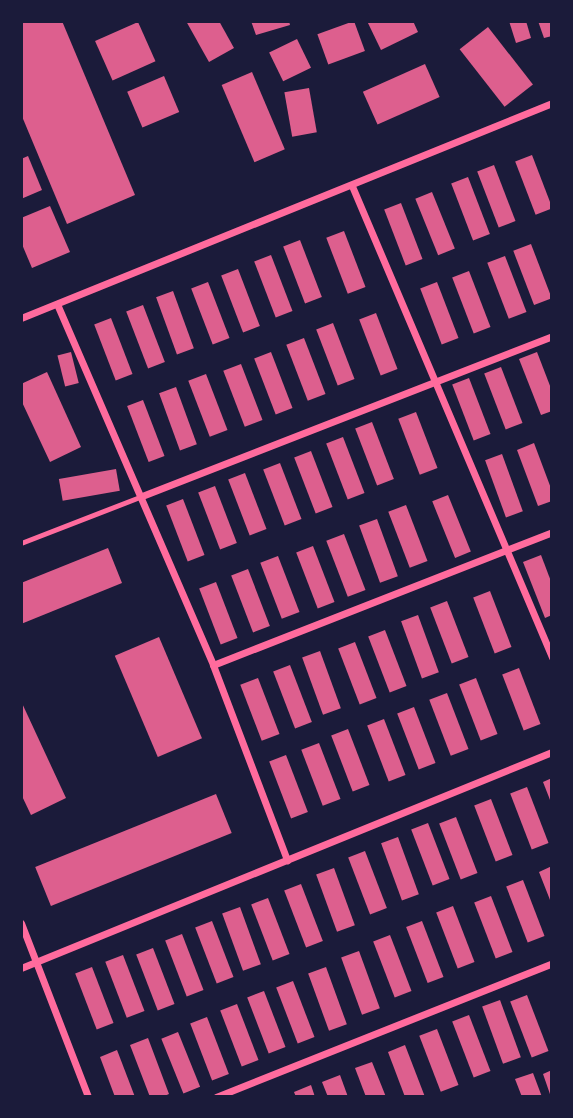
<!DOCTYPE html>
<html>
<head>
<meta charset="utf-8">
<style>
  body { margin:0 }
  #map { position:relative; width:573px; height:1118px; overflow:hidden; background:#1b1b3a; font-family:Roboto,sans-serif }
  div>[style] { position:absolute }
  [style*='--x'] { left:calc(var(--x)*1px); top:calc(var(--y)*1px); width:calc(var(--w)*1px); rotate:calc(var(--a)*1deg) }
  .building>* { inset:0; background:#dd5f8e; transform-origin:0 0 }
  .service>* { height:5px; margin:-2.5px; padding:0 2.5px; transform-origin:2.5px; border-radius:2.5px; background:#ff6b9d }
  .minor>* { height:7px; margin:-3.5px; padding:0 3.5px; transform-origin:3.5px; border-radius:3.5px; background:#ff6b9d }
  span { translate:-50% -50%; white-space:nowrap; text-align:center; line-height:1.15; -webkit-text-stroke:5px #1b1b3a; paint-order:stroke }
  .frame { position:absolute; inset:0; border:23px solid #1b1b3a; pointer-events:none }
</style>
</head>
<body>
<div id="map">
  <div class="building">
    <i style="clip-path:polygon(21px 21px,62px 21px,135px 195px,67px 224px,21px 114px)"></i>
    <i style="clip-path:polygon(186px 21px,219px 21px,234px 48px,209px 62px)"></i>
    <i style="clip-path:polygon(251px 21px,289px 21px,290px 25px,256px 35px)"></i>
    <i style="left:354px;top:21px;width:32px;height:39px;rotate:70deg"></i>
    <i style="clip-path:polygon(367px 21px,413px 21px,418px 32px,381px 50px)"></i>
    <i style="clip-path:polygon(509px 21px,526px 21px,531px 38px,516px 43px)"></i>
    <i style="clip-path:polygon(538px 21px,552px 21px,552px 36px,544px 38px)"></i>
    <i style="left:138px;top:22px;width:43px;height:47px;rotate:66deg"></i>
    <i style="left:488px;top:27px;width:73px;height:36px;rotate:52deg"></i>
    <i style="left:297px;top:39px;width:32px;height:31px;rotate:64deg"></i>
    <i style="left:425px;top:64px;width:36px;height:68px;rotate:66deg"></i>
    <i style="left:252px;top:72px;width:84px;height:33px;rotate:67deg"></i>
    <i style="left:164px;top:76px;width:39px;height:40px;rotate:67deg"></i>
    <i style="left:309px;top:88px;width:45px;height:25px;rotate:80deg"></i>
    <i style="left:532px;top:155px;width:57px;height:18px;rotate:69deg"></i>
    <i style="clip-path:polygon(28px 156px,42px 190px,21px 199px,21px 159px)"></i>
    <i style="left:494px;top:165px;width:60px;height:18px;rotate:69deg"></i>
    <i style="left:468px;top:177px;width:61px;height:18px;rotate:69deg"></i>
    <i style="left:432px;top:192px;width:61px;height:18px;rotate:68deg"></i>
    <i style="left:401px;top:203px;width:60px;height:18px;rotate:69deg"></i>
    <i style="clip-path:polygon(50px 206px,70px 252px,32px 268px,21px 242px,21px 218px)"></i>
    <i style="left:344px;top:231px;width:60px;height:19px;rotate:69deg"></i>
    <i style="left:300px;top:240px;width:61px;height:18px;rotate:69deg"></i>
    <i style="left:531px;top:244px;width:58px;height:19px;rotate:69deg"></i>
    <i style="left:271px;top:255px;width:60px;height:18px;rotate:69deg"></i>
    <i style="left:505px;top:256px;width:60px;height:19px;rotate:69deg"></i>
    <i style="left:238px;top:269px;width:61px;height:18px;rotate:69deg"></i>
    <i style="left:469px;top:271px;width:60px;height:18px;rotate:69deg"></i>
    <i style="left:208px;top:282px;width:60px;height:18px;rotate:69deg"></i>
    <i style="left:437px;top:282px;width:60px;height:18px;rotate:69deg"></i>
    <i style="left:173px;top:291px;width:61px;height:18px;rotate:70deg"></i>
    <i style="left:143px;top:305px;width:61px;height:18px;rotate:69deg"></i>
    <i style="left:376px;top:313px;width:60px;height:18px;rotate:69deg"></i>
    <i style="left:111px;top:318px;width:60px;height:18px;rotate:69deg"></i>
    <i style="left:333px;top:323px;width:60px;height:18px;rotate:69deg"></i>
    <i style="left:304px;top:338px;width:60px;height:19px;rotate:69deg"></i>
    <i style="left:71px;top:352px;width:32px;height:14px;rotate:76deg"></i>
    <i style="left:271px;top:352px;width:60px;height:18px;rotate:69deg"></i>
    <i style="clip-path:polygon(537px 352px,552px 391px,552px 411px,541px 415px,519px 359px)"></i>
    <i style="left:241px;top:364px;width:60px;height:19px;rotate:69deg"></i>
    <i style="left:501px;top:367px;width:60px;height:18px;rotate:69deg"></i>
    <i style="clip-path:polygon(47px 372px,81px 447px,50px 462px,21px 400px,21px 384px)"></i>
    <i style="left:206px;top:374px;width:60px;height:19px;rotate:69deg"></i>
    <i style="left:469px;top:378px;width:60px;height:18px;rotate:69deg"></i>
    <i style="left:176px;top:387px;width:61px;height:18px;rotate:70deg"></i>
    <i style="left:143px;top:400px;width:60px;height:17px;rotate:69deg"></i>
    <i style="left:416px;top:412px;width:60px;height:19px;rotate:69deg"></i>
    <i style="left:372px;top:422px;width:61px;height:18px;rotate:69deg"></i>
    <i style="left:343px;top:437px;width:60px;height:18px;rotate:69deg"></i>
    <i style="clip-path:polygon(534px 443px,552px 491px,552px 501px,538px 506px,517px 450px)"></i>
    <i style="left:311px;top:451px;width:60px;height:18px;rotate:69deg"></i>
    <i style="left:502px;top:454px;width:61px;height:18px;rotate:70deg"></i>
    <i style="left:280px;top:463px;width:60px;height:18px;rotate:69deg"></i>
    <i style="left:116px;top:469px;width:22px;height:58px;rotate:80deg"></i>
    <i style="left:245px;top:473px;width:60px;height:18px;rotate:69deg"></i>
    <i style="left:215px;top:486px;width:61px;height:18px;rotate:69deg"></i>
    <i style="left:448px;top:495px;width:61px;height:17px;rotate:68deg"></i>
    <i style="left:183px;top:499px;width:60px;height:18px;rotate:69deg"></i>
    <i style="left:406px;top:505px;width:60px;height:19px;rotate:69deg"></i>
    <i style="left:377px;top:519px;width:61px;height:19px;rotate:70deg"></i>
    <i style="left:344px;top:534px;width:60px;height:19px;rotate:69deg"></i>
    <i style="left:313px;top:546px;width:60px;height:18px;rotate:69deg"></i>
    <i style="clip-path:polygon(108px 548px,122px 583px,21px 624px,21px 583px)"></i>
    <i style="clip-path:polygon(541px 555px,552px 584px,552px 615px,545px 618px,523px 562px)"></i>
    <i style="left:278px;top:556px;width:60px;height:19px;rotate:69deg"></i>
    <i style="left:248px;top:569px;width:61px;height:18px;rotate:69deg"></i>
    <i style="left:216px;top:582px;width:60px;height:18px;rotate:69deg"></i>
    <i style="left:490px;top:591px;width:60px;height:18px;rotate:69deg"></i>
    <i style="left:447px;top:601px;width:60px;height:18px;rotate:69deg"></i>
    <i style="left:418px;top:615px;width:61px;height:18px;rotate:70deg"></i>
    <i style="left:385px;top:630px;width:60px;height:18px;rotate:69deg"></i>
    <i style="left:159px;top:637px;width:110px;height:48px;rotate:67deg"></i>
    <i style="left:355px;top:642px;width:60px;height:18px;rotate:69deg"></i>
    <i style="left:320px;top:651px;width:61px;height:19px;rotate:70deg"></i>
    <i style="left:290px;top:665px;width:61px;height:18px;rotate:69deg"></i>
    <i style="left:519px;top:668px;width:60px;height:18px;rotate:69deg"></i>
    <i style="left:258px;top:678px;width:60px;height:19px;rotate:69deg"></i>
    <i style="left:476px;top:678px;width:60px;height:18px;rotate:69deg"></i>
    <i style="left:447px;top:693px;width:60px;height:19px;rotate:69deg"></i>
    <i style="clip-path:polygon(21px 701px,66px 798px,31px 815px,21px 794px)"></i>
    <i style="left:414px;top:707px;width:60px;height:18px;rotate:69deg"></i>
    <i style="left:384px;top:719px;width:60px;height:18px;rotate:69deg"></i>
    <i style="left:348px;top:729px;width:60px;height:18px;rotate:69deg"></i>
    <i style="left:319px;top:743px;width:60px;height:19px;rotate:69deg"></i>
    <i style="left:286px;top:755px;width:61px;height:18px;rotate:69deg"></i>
    <i style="clip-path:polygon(552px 778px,552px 805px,543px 782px)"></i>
    <i style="left:527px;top:787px;width:60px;height:18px;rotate:69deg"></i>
    <i style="left:216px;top:794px;width:42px;height:195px;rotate:68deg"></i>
    <i style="left:491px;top:799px;width:60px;height:18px;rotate:69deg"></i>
    <i style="left:456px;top:817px;width:60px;height:18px;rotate:69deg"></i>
    <i style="left:428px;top:823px;width:60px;height:18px;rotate:69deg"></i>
    <i style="left:398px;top:837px;width:61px;height:18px;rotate:70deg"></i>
    <i style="left:365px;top:851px;width:61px;height:18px;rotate:69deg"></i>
    <i style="clip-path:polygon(552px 866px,552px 905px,539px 872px)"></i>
    <i style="left:334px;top:868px;width:61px;height:19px;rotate:70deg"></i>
    <i style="left:523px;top:880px;width:60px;height:18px;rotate:69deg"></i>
    <i style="left:301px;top:884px;width:61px;height:18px;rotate:69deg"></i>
    <i style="left:491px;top:896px;width:60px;height:18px;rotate:69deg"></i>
    <i style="left:268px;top:898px;width:60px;height:18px;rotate:69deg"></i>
    <i style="left:453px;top:906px;width:60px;height:18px;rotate:69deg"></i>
    <i style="left:240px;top:907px;width:61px;height:19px;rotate:70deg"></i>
    <i style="left:212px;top:921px;width:60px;height:18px;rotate:69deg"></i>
    <i style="left:422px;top:921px;width:60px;height:17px;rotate:69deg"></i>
    <i style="left:182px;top:934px;width:60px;height:18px;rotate:69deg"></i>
    <i style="left:390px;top:935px;width:60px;height:18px;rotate:69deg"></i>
    <i style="left:153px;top:948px;width:60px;height:18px;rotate:69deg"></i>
    <i style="left:359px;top:951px;width:61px;height:19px;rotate:70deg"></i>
    <i style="left:123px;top:955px;width:60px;height:19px;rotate:69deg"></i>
    <i style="left:92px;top:967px;width:60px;height:18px;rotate:69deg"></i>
    <i style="left:326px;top:967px;width:61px;height:19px;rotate:70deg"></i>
    <i style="left:293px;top:981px;width:60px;height:18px;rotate:69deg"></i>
    <i style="left:264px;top:991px;width:60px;height:18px;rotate:69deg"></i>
    <i style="left:527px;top:995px;width:60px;height:18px;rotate:69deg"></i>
    <i style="left:500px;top:1000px;width:61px;height:19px;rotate:70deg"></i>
    <i style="left:237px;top:1004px;width:60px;height:18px;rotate:69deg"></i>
    <i style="left:469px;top:1015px;width:60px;height:18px;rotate:69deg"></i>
    <i style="left:207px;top:1017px;width:61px;height:18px;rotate:69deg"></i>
    <i style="left:437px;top:1029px;width:60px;height:19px;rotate:69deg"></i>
    <i style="left:178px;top:1032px;width:59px;height:18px;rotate:68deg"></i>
    <i style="clip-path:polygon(148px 1038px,169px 1094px,162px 1097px,150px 1097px,130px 1045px)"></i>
    <i style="clip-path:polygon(405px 1045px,425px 1097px,405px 1097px,388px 1052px)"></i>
    <i style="clip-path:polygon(117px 1050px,135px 1097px,115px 1097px,100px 1057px)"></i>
    <i style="clip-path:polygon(372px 1062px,386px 1097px,366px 1097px,355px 1068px)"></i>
    <i style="clip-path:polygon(552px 1070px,552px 1097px,551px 1097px,543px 1074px)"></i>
    <i style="clip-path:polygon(533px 1073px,542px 1097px,522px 1097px,515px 1079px)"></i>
    <i style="clip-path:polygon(340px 1075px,348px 1097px,328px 1097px,322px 1082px)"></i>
    <i style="clip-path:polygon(311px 1085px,315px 1097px,296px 1097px,294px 1092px)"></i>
  </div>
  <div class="service">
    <i style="--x:21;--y:543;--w:130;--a:-21.2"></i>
  </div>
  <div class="minor">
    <i style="--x:352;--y:186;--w:512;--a:66.99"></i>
    <i style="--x:57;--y:304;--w:393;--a:66.6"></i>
    <i style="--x:213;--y:665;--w:209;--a:69.2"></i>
    <i style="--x:21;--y:318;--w:573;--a:-22.04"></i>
    <i style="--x:142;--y:496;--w:440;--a:-21.3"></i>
    <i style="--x:213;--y:665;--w:364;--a:-21.4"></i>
    <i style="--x:21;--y:923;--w:186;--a:68.9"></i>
    <i style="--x:21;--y:968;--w:573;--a:-22.14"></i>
    <i style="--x:216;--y:1097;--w:362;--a:-21.7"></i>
  </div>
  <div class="frame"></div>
</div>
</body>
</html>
